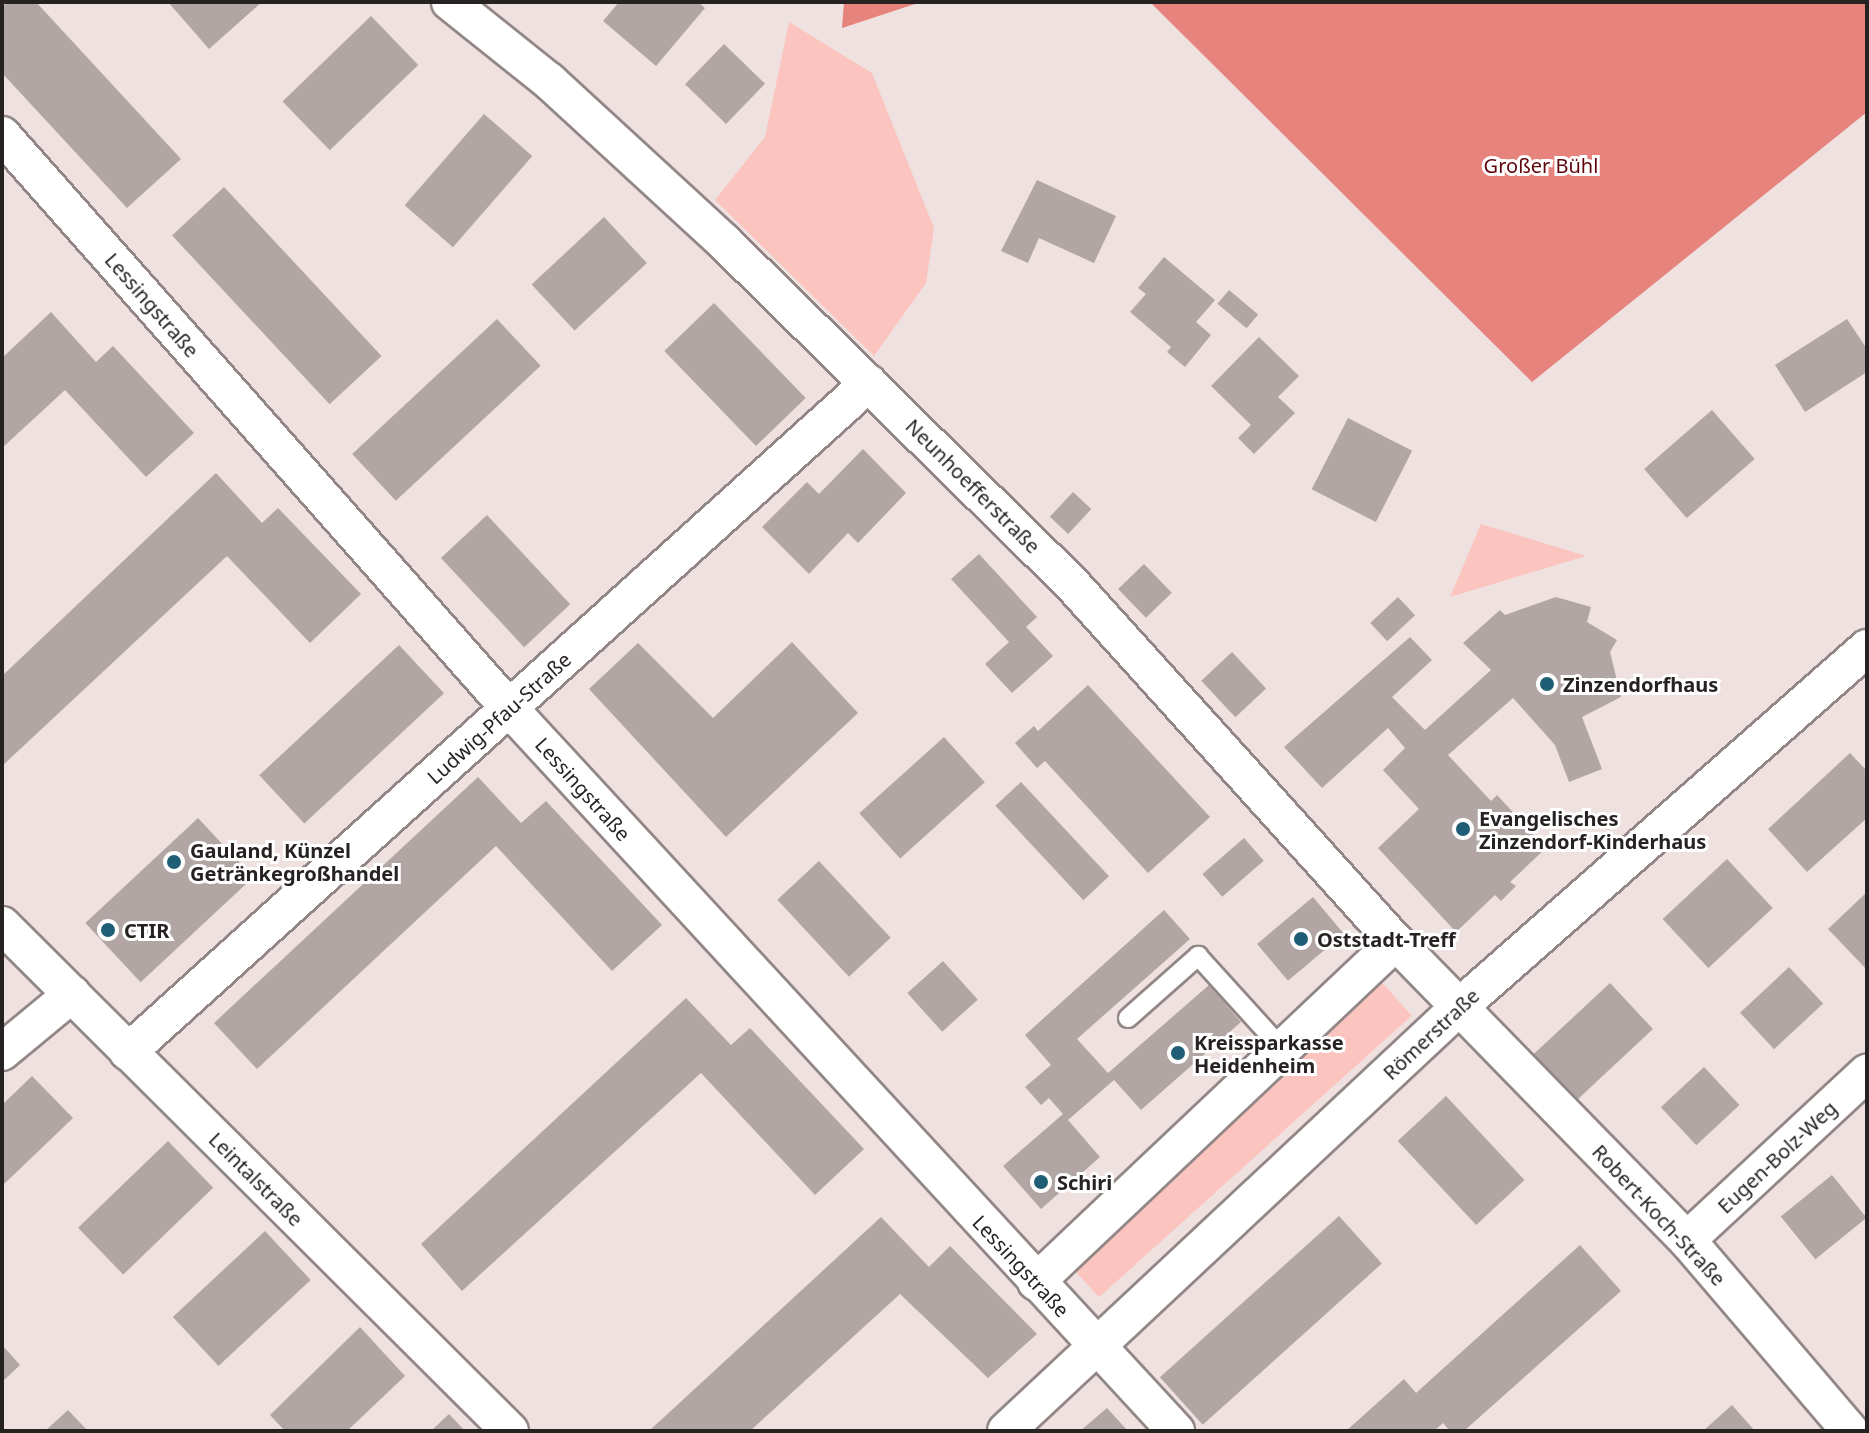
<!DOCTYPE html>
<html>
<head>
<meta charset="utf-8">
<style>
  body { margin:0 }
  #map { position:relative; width:1869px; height:1433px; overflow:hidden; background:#eee1e0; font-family:"Noto Sans",sans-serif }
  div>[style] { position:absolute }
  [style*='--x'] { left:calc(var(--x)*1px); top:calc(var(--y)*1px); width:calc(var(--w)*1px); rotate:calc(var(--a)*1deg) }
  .green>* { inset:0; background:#fcc4bf; transform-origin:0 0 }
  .forest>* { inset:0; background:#e6837c }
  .building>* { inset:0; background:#b2a6a5; transform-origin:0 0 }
  .roads { filter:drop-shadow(2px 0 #928786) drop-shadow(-2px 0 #928786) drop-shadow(0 2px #928786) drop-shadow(0 -2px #928786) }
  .lane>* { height:18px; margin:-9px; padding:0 9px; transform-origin:9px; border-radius:9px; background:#fff }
  .street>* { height:36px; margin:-18px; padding:0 18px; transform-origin:18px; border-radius:18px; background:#fff }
  .dots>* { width:22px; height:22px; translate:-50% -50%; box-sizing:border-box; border:4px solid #fff; border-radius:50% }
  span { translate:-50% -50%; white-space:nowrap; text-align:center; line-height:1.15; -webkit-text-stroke:6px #fff; paint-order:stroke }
  .park-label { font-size:20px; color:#60040c }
  .street-label { font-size:20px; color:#262221 }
  .poi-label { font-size:20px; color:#262221; font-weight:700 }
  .left { translate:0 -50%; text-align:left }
  .frame { position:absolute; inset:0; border:4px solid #262221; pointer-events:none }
</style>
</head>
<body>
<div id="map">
  <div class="green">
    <i style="clip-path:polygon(789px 22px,872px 73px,934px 228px,926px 283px,874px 356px,715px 200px,765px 137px)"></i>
    <i style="clip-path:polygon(1481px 524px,1586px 556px,1450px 597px)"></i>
    <i style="left:1377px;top:977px;width:52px;height:421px;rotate:48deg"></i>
  </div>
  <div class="forest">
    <i style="clip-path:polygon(844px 2px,921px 2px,842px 28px)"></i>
    <i style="clip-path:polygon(1150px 2px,1867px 2px,1867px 112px,1532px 382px)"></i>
  </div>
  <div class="building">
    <i style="clip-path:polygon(8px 2px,36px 2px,181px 159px,127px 208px,2px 73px,2px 7px)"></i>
    <i style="clip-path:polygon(168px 2px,262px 2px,209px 49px)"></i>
    <i style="clip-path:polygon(619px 2px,698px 2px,705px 8px,656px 66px,603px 21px)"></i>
    <i style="left:371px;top:16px;width:68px;height:123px;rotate:46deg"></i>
    <i style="left:724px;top:44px;width:57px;height:56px;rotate:44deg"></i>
    <i style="left:484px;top:114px;width:64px;height:121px;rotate:41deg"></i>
    <i style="clip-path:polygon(1037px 180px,1116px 216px,1094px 263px,1039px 238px,1028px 263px,1001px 251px)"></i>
    <i style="left:224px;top:187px;width:231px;height:71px;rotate:47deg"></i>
    <i style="left:604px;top:217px;width:63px;height:99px;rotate:47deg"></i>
    <i style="clip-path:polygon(1164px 257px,1215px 300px,1196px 322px,1211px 335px,1185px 367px,1167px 352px,1171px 347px,1130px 312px,1146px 294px,1138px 288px)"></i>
    <i style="left:1229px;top:290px;width:38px;height:18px;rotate:40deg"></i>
    <i style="left:714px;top:303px;width:132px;height:69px;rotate:46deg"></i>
    <i style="clip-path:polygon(51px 312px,96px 362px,113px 346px,194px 433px,146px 477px,65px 390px,2px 448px,2px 358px)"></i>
    <i style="left:497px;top:319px;width:64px;height:198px;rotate:47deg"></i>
    <i style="clip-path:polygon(1847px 319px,1867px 349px,1867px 372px,1805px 412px,1775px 365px)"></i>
    <i style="clip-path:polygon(1259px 337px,1299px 376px,1278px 397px,1295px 413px,1254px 454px,1238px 438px,1251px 425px,1211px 386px)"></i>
    <i style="left:1712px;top:410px;width:65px;height:90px;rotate:49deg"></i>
    <i style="left:1348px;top:418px;width:72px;height:80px;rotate:27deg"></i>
    <i style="clip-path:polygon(863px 449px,906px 493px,858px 543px,848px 533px,809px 574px,762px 527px,807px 482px,819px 494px)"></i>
    <i style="clip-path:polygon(216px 473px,262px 523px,278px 508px,361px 594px,310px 643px,227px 556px,2px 766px,2px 676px)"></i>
    <i style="left:1073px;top:492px;width:25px;height:34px;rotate:43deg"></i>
    <i style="left:487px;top:515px;width:122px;height:63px;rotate:47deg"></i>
    <i style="clip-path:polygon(979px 554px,1037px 617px,1026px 627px,1053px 656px,1012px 693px,985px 664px,1009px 642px,951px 579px)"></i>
    <i style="left:1144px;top:564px;width:40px;height:36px;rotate:46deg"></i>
    <i style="left:1398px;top:597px;width:25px;height:38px;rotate:47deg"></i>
    <i style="clip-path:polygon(1556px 597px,1591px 607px,1587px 622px,1617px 640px,1610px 652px,1621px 697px,1582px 717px,1602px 769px,1569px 782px,1555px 745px,1513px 698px,1448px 755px,1491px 801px,1497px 795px,1546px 848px,1510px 882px,1516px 886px,1501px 901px,1495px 895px,1456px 932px,1378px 848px,1419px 809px,1383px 770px,1405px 748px,1388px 728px,1322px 788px,1284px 747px,1410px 637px,1432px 660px,1392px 697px,1425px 730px,1491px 670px,1463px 643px,1500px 610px,1505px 615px)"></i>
    <i style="clip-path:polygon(792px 642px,858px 713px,726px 837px,589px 689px,638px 643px,713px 718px)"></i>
    <i style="left:399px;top:645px;width:66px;height:191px;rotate:47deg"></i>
    <i style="left:1232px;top:652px;width:50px;height:42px;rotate:47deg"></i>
    <i style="clip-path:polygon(1088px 685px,1210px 817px,1148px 873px,1045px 761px,1037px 768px,1015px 743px,1034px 726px,1038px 731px)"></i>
    <i style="left:944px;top:737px;width:61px;height:114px;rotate:48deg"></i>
    <i style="clip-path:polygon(1850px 753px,1867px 771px,1867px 818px,1807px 872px,1768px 829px)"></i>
    <i style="clip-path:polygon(478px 777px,521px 823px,546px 801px,662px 925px,612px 971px,496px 846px,257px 1069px,214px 1023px)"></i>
    <i style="left:1021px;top:782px;width:129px;height:35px;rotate:47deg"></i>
    <i style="left:198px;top:818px;width:81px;height:154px;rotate:47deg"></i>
    <i style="left:1244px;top:838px;width:30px;height:55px;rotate:49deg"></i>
    <i style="left:1727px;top:859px;width:67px;height:88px;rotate:47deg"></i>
    <i style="left:819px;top:861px;width:105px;height:57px;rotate:47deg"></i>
    <i style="clip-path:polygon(1867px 892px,1867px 970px,1828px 929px)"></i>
    <i style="left:1313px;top:897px;width:48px;height:73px;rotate:50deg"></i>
    <i style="clip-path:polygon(1164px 910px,1190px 939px,1077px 1039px,1108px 1073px,1209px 985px,1241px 1022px,1141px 1110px,1114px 1080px,1068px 1120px,1100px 1157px,1041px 1209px,1003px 1166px,1063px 1114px,1049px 1098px,1041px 1105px,1025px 1087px,1051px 1065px,1025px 1035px)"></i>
    <i style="left:943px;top:961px;width:52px;height:48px;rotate:48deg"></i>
    <i style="left:1789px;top:967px;width:50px;height:67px;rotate:47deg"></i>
    <i style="left:1610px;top:983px;width:63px;height:105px;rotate:47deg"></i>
    <i style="clip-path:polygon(686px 998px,731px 1045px,750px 1028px,864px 1149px,815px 1195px,701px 1073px,462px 1291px,421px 1244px)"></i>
    <i style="left:1704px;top:1067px;width:52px;height:59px;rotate:47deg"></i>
    <i style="clip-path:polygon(32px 1076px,73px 1118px,2px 1186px,2px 1105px)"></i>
    <i style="left:1446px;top:1096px;width:115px;height:66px;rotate:47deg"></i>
    <i style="left:168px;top:1141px;width:65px;height:125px;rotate:46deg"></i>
    <i style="left:1832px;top:1175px;width:55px;height:66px;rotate:51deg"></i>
    <i style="left:1339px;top:1216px;width:64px;height:241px;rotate:48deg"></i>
    <i style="clip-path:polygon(881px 1217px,929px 1267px,950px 1246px,1037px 1334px,988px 1378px,900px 1294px,750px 1431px,649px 1431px)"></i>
    <i style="left:265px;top:1231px;width:67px;height:126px;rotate:47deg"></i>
    <i style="clip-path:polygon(1580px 1245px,1621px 1291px,1464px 1431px,1450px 1431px,1443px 1423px,1434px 1431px,1346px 1431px,1404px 1379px,1416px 1393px)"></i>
    <i style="clip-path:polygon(360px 1327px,405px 1376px,347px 1431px,285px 1431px,270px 1415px)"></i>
    <i style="clip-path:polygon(2px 1345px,20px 1365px,2px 1382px)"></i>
    <i style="clip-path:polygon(1732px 1405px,1755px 1431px,1703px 1431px)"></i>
    <i style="clip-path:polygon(1107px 1408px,1128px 1431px,1080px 1431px)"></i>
    <i style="clip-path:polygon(68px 1410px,88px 1431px,45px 1431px)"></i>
    <i style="clip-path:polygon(449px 1414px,465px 1431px,431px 1431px)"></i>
  </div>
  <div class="roads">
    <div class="lane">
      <i style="--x:1128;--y:1018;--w:94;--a:-41.5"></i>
      <i style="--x:1198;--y:956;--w:128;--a:47.8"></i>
    </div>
    <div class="street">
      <i style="--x:450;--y:2;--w:127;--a:38.6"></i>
      <i style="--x:549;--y:81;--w:238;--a:42.6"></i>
      <i style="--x:724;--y:242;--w:488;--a:44.5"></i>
      <i style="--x:1072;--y:584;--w:483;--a:47.9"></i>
      <i style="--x:1396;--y:942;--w:417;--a:45.7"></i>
      <i style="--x:1687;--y:1240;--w:251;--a:49.5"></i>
      <i style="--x:2;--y:135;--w:765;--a:48.5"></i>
      <i style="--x:509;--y:708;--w:984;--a:47.31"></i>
      <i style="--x:2;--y:925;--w:717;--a:44.89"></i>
      <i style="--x:2;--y:1052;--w:91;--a:-39.6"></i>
      <i style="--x:128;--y:1052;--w:998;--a:-42.08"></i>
      <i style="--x:1687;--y:1240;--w:246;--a:-42.9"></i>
      <i style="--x:1036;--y:1282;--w:495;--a:-43.4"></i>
      <i style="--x:1006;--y:1431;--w:619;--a:-43.1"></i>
      <i style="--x:1458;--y:1008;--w:545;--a:-41.35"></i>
    </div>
  </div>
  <div class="dots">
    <i style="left:1547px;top:684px;background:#1f5e74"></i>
    <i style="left:1463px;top:829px;background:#1f5e74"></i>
    <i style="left:174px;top:862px;background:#1f5e74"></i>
    <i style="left:108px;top:930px;background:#1f5e74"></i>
    <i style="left:1301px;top:939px;background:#1f5e74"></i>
    <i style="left:1178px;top:1053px;background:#1f5e74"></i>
    <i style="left:1041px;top:1182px;background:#1f5e74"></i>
  </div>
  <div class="park-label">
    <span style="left:1541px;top:165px">Großer Bühl</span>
  </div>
  <div class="street-label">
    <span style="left:152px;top:305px;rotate:49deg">Lessingstraße</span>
    <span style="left:973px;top:486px;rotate:45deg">Neunhoefferstraße</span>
    <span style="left:499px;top:718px;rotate:-42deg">Ludwig-Pfau-Straße</span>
    <span style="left:583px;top:789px;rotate:48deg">Lessingstraße</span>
    <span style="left:1431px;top:1034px;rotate:-43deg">Römerstraße</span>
    <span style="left:1777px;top:1157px;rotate:-43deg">Eugen-Bolz-Weg</span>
    <span style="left:256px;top:1179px;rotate:45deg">Leintalstraße</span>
    <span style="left:1659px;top:1215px;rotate:47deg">Robert-Koch-Straße</span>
    <span style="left:1021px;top:1266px;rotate:47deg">Lessingstraße</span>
  </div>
  <div class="poi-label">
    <span class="left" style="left:1563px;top:684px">Zinzendorfhaus</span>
    <span class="left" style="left:1479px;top:830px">Evangelisches<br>Zinzendorf-Kinderhaus</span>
    <span class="left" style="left:190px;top:862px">Gauland, Künzel<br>Getränkegroßhandel</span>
    <span class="left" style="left:124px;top:930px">CTIR</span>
    <span class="left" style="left:1317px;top:939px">Oststadt-Treff</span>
    <span class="left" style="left:1194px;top:1054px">Kreissparkasse<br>Heidenheim</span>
    <span class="left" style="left:1057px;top:1182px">Schiri</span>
  </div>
  <div class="frame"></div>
</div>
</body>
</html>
